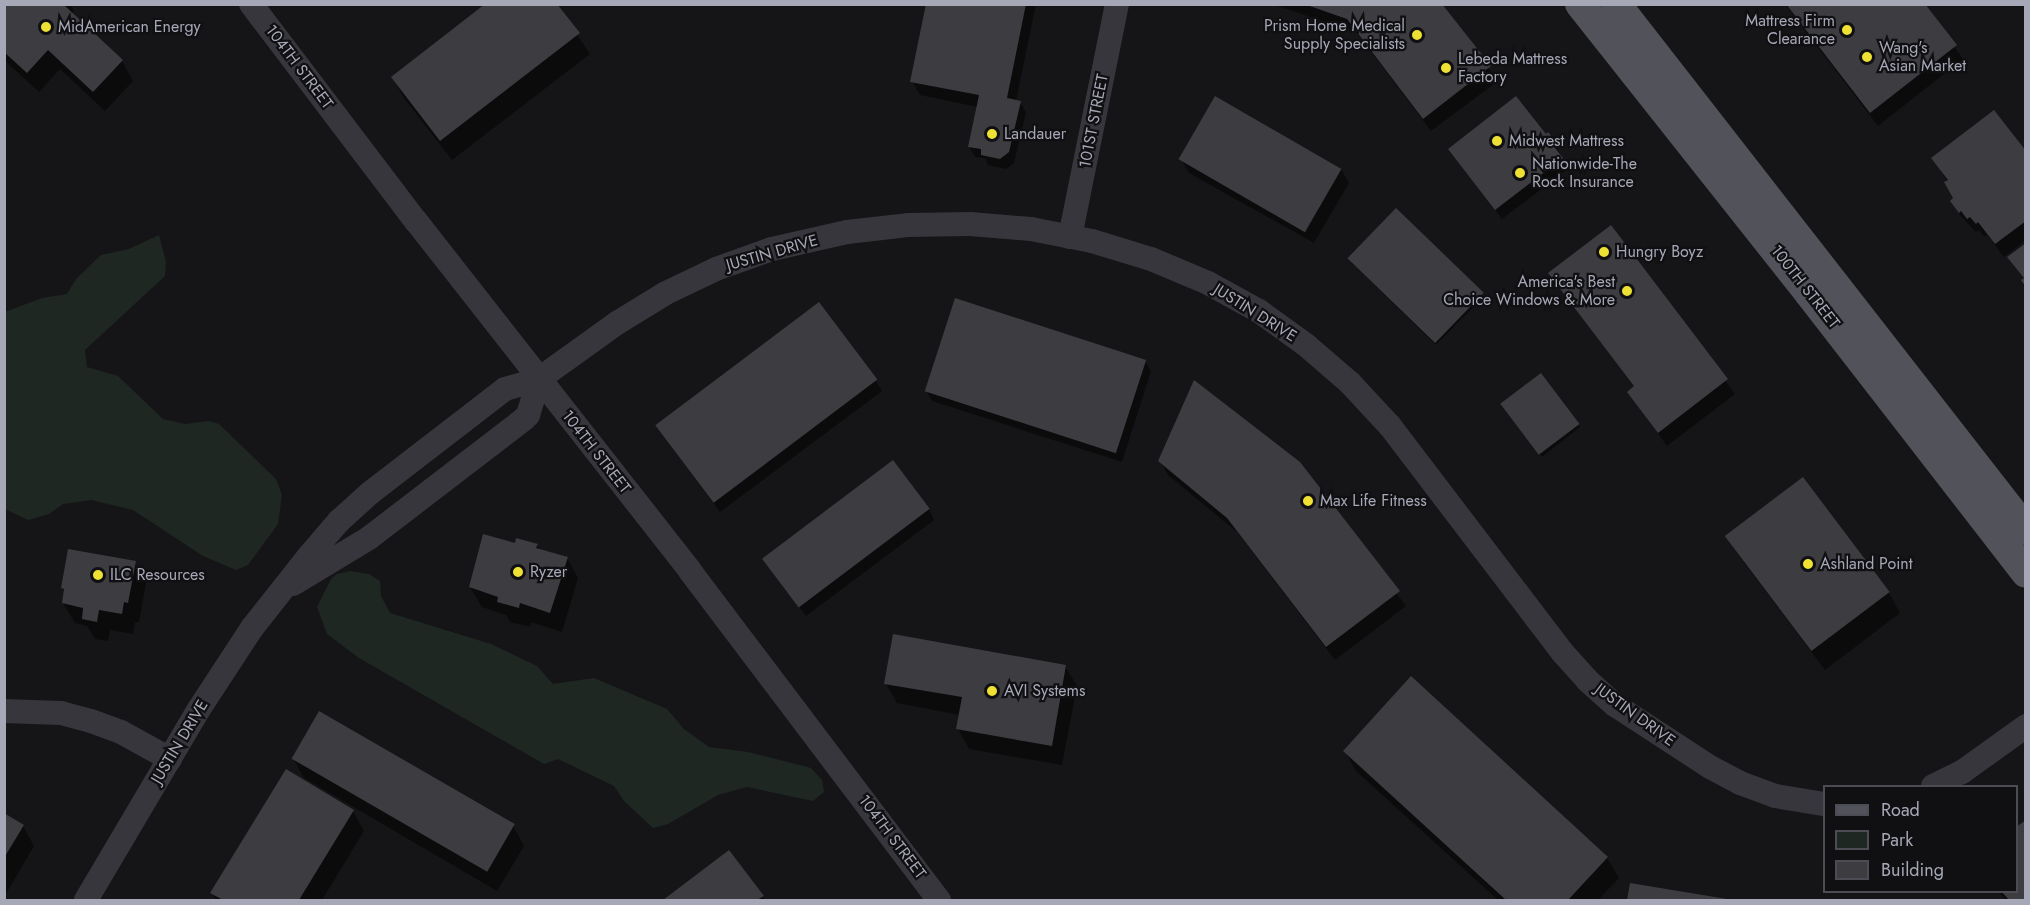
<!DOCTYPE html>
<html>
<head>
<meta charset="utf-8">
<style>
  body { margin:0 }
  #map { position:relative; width:2030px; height:905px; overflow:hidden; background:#151517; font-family:Jost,sans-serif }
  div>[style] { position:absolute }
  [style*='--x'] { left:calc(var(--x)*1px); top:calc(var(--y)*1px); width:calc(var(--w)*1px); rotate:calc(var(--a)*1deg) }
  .green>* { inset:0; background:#1f2722 }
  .shadow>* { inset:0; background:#0007 }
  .building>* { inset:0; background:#3d3c41; transform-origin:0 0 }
  .minor>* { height:24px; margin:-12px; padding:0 12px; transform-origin:12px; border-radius:12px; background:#37363c }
  .major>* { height:30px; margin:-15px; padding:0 15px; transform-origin:15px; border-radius:15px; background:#52525b }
  .dots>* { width:16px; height:16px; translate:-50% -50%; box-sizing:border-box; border:3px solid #101012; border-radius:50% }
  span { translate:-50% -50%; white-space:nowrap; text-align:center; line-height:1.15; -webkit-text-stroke:4.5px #101012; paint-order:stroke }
  .poi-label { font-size:16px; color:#a7a8b7 }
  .right { translate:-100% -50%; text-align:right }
  .left { translate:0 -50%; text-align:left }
  .street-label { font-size:16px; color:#a7a8b7 }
  .frame { position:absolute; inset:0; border:6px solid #a7a8b7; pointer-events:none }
  .legend { position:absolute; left:1823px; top:785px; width:195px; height:108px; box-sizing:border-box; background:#101012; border:2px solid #4c4d54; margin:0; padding:8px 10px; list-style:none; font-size:18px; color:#a7a8b7 }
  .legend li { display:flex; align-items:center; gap:12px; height:30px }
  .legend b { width:30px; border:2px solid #4c4d54 }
</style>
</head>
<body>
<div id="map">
  <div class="green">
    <i style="clip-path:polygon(159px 235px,166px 262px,165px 276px,85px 350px,87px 367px,118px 376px,163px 419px,185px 424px,209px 421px,219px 424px,276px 479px,282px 495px,278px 524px,248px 565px,236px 570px,203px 556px,133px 510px,91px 500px,63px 504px,49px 514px,28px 520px,5px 509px,5px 312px,42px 298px,67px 294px,76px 279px,101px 255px,129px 249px)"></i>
    <i style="clip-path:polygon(350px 571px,369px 574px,380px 581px,381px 596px,390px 613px,491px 644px,537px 666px,553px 684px,594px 678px,667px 709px,684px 729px,709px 747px,748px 752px,811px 768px,822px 780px,824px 792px,813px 801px,747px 787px,718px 795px,668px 824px,653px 828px,624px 801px,614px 786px,558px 759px,544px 764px,359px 658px,327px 634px,317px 607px,331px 579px,337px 574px)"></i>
  </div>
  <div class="shadow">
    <i style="clip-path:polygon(4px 4px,70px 4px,74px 11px,71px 14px,122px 61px,133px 81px,105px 111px,60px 69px,39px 92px,4px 60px)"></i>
    <i style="clip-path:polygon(556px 4px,590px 54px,452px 160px,404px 98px,393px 78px)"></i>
    <i style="clip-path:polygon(928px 4px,1036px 4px,1016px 101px,1020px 102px,1026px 112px,1014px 163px,1006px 169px,988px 165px,985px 158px,975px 157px,969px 147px,978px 107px,920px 95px,912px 81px)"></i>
    <i style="clip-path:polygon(1271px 4px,1440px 4px,1498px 81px,1431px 131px,1356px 32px)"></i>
    <i style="clip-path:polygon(1785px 4px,1924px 4px,1963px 59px,1878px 126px)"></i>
    <i style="clip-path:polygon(1545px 136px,1554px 142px,1568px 169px,1502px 219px,1450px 149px)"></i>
    <i style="clip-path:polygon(2026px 153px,2026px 240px,2004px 257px,1987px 235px,1984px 237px,1979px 230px,1976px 232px,1960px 215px,1952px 201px,1955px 199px,1948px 182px,1933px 158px)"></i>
    <i style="clip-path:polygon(1181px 159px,1341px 169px,1349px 183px,1314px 243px,1189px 173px)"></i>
    <i style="clip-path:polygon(1611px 227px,1735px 394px,1667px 446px,1629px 392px,1635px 387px,1550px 273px)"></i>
    <i style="clip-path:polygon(1350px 261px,1482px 294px,1483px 297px,1436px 345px)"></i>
    <i style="clip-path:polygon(1145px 361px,1151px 371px,1122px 462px,932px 401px,926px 390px)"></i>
    <i style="clip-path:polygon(876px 381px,882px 391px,720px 512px,663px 435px)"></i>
    <i style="clip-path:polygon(1504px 407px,1579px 425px,1580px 427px,1542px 457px)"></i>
    <i style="clip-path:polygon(1160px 461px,1299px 463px,1406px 606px,1335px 660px,1237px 532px,1168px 475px)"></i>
    <i style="clip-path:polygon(1803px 479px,1889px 593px,1900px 613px,1825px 670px,1739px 556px,1727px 537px)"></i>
    <i style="clip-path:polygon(929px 509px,934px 520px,806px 616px,770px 569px)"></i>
    <i style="clip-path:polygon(516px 544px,537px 545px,540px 551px,567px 558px,578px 578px,562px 632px,531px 622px,530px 627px,510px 622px,506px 615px,482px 607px,470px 587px)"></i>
    <i style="clip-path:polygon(135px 563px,146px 583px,139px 622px,135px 622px,133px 634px,110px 630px,108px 641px,95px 639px,87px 626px,75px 623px,63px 603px,65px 593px,63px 588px)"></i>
    <i style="clip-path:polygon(1065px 666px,1077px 686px,1062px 765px,969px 749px,958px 729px,960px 715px,897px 703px,886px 684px)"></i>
    <i style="clip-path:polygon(1411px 678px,1607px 858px,1619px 878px,1598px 900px,1498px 900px,1356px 771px,1345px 751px)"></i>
    <i style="clip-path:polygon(293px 758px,513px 826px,524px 846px,497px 891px,304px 778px)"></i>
    <i style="clip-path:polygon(353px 811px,364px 831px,322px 900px,216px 900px,212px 893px)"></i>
    <i style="clip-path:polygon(4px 815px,23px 826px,34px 846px,4px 897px)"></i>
    <i style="clip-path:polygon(2026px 822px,2026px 900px,2006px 900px,1999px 892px,2016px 892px)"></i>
    <i style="clip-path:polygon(729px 852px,765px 900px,665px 900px)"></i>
    <i style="clip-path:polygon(1631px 885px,1725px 900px,1629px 900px)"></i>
  </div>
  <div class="building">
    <i style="clip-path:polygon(4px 4px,63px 4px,123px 60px,93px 92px,48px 50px,27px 73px,4px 52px)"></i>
    <i style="clip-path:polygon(485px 4px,557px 4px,580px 33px,440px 141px,391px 77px)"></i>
    <i style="clip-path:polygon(926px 4px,1026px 4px,1007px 98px,1021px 101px,1009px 152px,1000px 159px,981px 155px,981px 149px,968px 147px,979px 95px,910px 82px)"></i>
    <i style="clip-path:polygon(1304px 4px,1442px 4px,1491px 66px,1423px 119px,1347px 19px)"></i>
    <i style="clip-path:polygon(1786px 4px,1925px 4px,1957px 45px,1870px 113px)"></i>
    <i style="left:1215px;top:96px;width:146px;height:73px;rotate:30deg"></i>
    <i style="clip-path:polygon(1516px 96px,1546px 134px,1548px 132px,1556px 142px,1552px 144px,1563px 158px,1495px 210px,1448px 149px)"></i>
    <i style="clip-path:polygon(1994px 110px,2026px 151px,2026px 221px,1995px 244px,1978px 222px,1976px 224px,1970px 217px,1967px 219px,1961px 211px,1959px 213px,1950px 201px,1953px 198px,1944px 182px,1948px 180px,1931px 158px)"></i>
    <i style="left:1396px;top:208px;width:122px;height:70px;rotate:44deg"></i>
    <i style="clip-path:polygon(1611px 225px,1728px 379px,1658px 433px,1627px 392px,1634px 386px,1548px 273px)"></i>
    <i style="clip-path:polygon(2026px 243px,2026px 287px,2021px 280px,2024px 278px,2007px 257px)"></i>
    <i style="left:955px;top:298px;width:201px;height:98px;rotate:18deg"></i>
    <i style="left:819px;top:302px;width:97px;height:205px;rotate:53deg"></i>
    <i style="left:1541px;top:373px;width:64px;height:51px;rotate:53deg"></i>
    <i style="clip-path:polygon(1194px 380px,1300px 462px,1400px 591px,1326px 647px,1227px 518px,1158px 461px)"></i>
    <i style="left:893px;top:460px;width:61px;height:164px;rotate:53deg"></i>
    <i style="left:1803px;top:477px;width:144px;height:98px;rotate:53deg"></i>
    <i style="clip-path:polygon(483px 534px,515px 543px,516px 538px,538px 544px,536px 548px,568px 557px,550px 613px,520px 603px,519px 608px,497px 602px,498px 597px,469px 587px)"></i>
    <i style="clip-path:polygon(68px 549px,136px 561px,128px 603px,124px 602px,122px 614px,99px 610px,97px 622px,82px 619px,83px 608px,62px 603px,64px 589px,61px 588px)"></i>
    <i style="clip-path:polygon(893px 634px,1066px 665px,1052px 746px,956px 729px,962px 697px,884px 684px)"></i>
    <i style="clip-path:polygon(1411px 676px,1608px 857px,1568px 900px,1506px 900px,1343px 751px)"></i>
    <i style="left:319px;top:711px;width:226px;height:55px;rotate:30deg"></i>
    <i style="clip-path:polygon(286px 769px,354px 810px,299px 900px,223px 900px,210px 893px)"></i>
    <i style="clip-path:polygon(4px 813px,24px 825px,4px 858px)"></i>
    <i style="clip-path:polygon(2026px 820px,2026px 900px,2009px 900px,2002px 892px,2016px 892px,2016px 827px)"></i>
    <i style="clip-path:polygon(729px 850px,764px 896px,757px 900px,663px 900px)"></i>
    <i style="clip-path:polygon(1630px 883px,1727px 899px,1727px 900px,1627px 900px)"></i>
  </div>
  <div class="minor">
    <i style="--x:251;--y:4;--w:273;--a:52.8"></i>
    <i style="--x:416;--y:221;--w:444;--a:51.9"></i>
    <i style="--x:690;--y:571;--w:413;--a:52.9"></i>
    <i style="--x:1070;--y:237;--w:238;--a:-78.6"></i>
    <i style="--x:293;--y:584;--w:89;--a:-31.2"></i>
    <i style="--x:369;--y:538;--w:195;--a:-37.5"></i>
    <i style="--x:524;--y:419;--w:6;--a:-45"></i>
    <i style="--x:528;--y:415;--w:38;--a:-73"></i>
    <i style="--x:4;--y:711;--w:57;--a:2"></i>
    <i style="--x:61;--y:713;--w:31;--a:15"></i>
    <i style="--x:91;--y:721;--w:32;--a:20"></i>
    <i style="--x:121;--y:732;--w:56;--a:28.9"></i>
    <i style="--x:1933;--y:786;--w:32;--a:-26"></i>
    <i style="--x:1962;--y:772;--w:79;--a:-35.7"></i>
    <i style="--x:86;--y:900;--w:222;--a:-59.4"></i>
    <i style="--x:199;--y:709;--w:97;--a:-56.8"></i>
    <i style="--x:252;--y:628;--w:90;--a:-51.7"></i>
    <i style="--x:308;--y:557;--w:48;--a:-49.3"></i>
    <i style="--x:339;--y:521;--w:42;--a:-42.1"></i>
    <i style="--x:370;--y:493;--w:170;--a:-37.6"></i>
    <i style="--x:505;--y:389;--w:35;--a:-16"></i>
    <i style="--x:539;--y:379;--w:96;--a:-35.7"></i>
    <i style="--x:617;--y:323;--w:57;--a:-31.5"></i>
    <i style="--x:666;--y:293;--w:55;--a:-25.6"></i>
    <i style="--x:716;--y:269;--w:59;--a:-19.7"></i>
    <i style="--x:772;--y:249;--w:77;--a:-12.8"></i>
    <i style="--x:847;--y:232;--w:61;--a:-6.5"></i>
    <i style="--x:908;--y:225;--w:62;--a:-0.9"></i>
    <i style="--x:970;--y:224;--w:61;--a:4.7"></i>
    <i style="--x:1031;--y:229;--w:62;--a:11.1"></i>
    <i style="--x:1092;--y:241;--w:62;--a:17"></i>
    <i style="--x:1151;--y:259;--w:62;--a:22.8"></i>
    <i style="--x:1208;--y:283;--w:58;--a:28.8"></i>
    <i style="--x:1259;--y:311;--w:58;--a:35.9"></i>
    <i style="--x:1306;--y:345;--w:58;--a:40.8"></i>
    <i style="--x:1350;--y:383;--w:59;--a:47.1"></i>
    <i style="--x:1390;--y:426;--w:285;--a:52.7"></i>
    <i style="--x:1563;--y:653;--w:36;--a:48"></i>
    <i style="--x:1587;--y:680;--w:38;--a:42"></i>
    <i style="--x:1615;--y:705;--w:113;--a:33.1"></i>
    <i style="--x:1710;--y:767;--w:34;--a:28"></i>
    <i style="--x:1740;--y:783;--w:37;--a:20"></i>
    <i style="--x:1775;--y:796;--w:50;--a:9.3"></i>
  </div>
  <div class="major">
    <i style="--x:1580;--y:4;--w:369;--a:51.6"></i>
    <i style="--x:1809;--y:293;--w:354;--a:52.2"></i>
    <i style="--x:1616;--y:4;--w:667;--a:52.06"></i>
  </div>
  <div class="dots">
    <i style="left:46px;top:27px;background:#efe134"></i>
    <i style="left:1847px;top:30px;background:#efe134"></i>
    <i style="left:1417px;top:35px;background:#efe134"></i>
    <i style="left:1867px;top:57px;background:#efe134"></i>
    <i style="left:1446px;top:68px;background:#efe134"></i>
    <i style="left:992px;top:134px;background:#efe134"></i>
    <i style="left:1497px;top:141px;background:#efe134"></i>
    <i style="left:1520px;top:173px;background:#efe134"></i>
    <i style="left:1604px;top:252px;background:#efe134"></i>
    <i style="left:1627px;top:291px;background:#efe134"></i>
    <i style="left:1308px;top:501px;background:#efe134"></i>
    <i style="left:1808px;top:564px;background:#efe134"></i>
    <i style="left:518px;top:572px;background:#efe134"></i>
    <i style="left:98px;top:575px;background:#efe134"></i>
    <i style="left:992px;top:691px;background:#efe134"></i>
  </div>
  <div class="poi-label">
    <span class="right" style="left:1835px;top:30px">Mattress Firm<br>Clearance</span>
    <span class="right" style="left:1405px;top:35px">Prism Home Medical<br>Supply Specialists</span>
    <span class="left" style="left:58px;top:27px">MidAmerican Energy</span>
    <span class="left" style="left:1879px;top:57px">Wang's<br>Asian Market</span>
    <span class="left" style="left:1458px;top:68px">Lebeda Mattress<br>Factory</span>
    <span class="left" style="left:1004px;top:134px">Landauer</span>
    <span class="left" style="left:1509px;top:141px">Midwest Mattress</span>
    <span class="left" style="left:1532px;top:173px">Nationwide-The<br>Rock Insurance</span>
    <span class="left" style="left:1616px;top:252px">Hungry Boyz</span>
    <span class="right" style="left:1615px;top:291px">America's Best<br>Choice Windows &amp; More</span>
    <span class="left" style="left:1320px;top:501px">Max Life Fitness</span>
    <span class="left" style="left:1820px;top:564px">Ashland Point</span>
    <span class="left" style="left:530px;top:572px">Ryzer</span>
    <span class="left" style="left:110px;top:575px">ILC Resources</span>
    <span class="left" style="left:1004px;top:691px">AVI Systems</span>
  </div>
  <div class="street-label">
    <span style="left:299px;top:67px;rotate:53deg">104TH STREET</span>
    <span style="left:1094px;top:121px;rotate:-79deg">101ST STREET</span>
    <span style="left:772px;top:253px;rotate:-16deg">JUSTIN DRIVE</span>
    <span style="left:1805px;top:287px;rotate:52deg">100TH STREET</span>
    <span style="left:1255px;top:313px;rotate:32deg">JUSTIN DRIVE</span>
    <span style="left:596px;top:452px;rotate:52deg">104TH STREET</span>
    <span style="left:1635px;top:715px;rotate:36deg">JUSTIN DRIVE</span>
    <span style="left:180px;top:742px;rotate:-59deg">JUSTIN DRIVE</span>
    <span style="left:892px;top:837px;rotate:53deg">104TH STREET</span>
  </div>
  <div class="frame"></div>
  <ul class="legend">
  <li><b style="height:8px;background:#52525b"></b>Road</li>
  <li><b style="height:16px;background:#1f2722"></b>Park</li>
  <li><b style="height:16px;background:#3d3c41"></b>Building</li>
  </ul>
</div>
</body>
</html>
